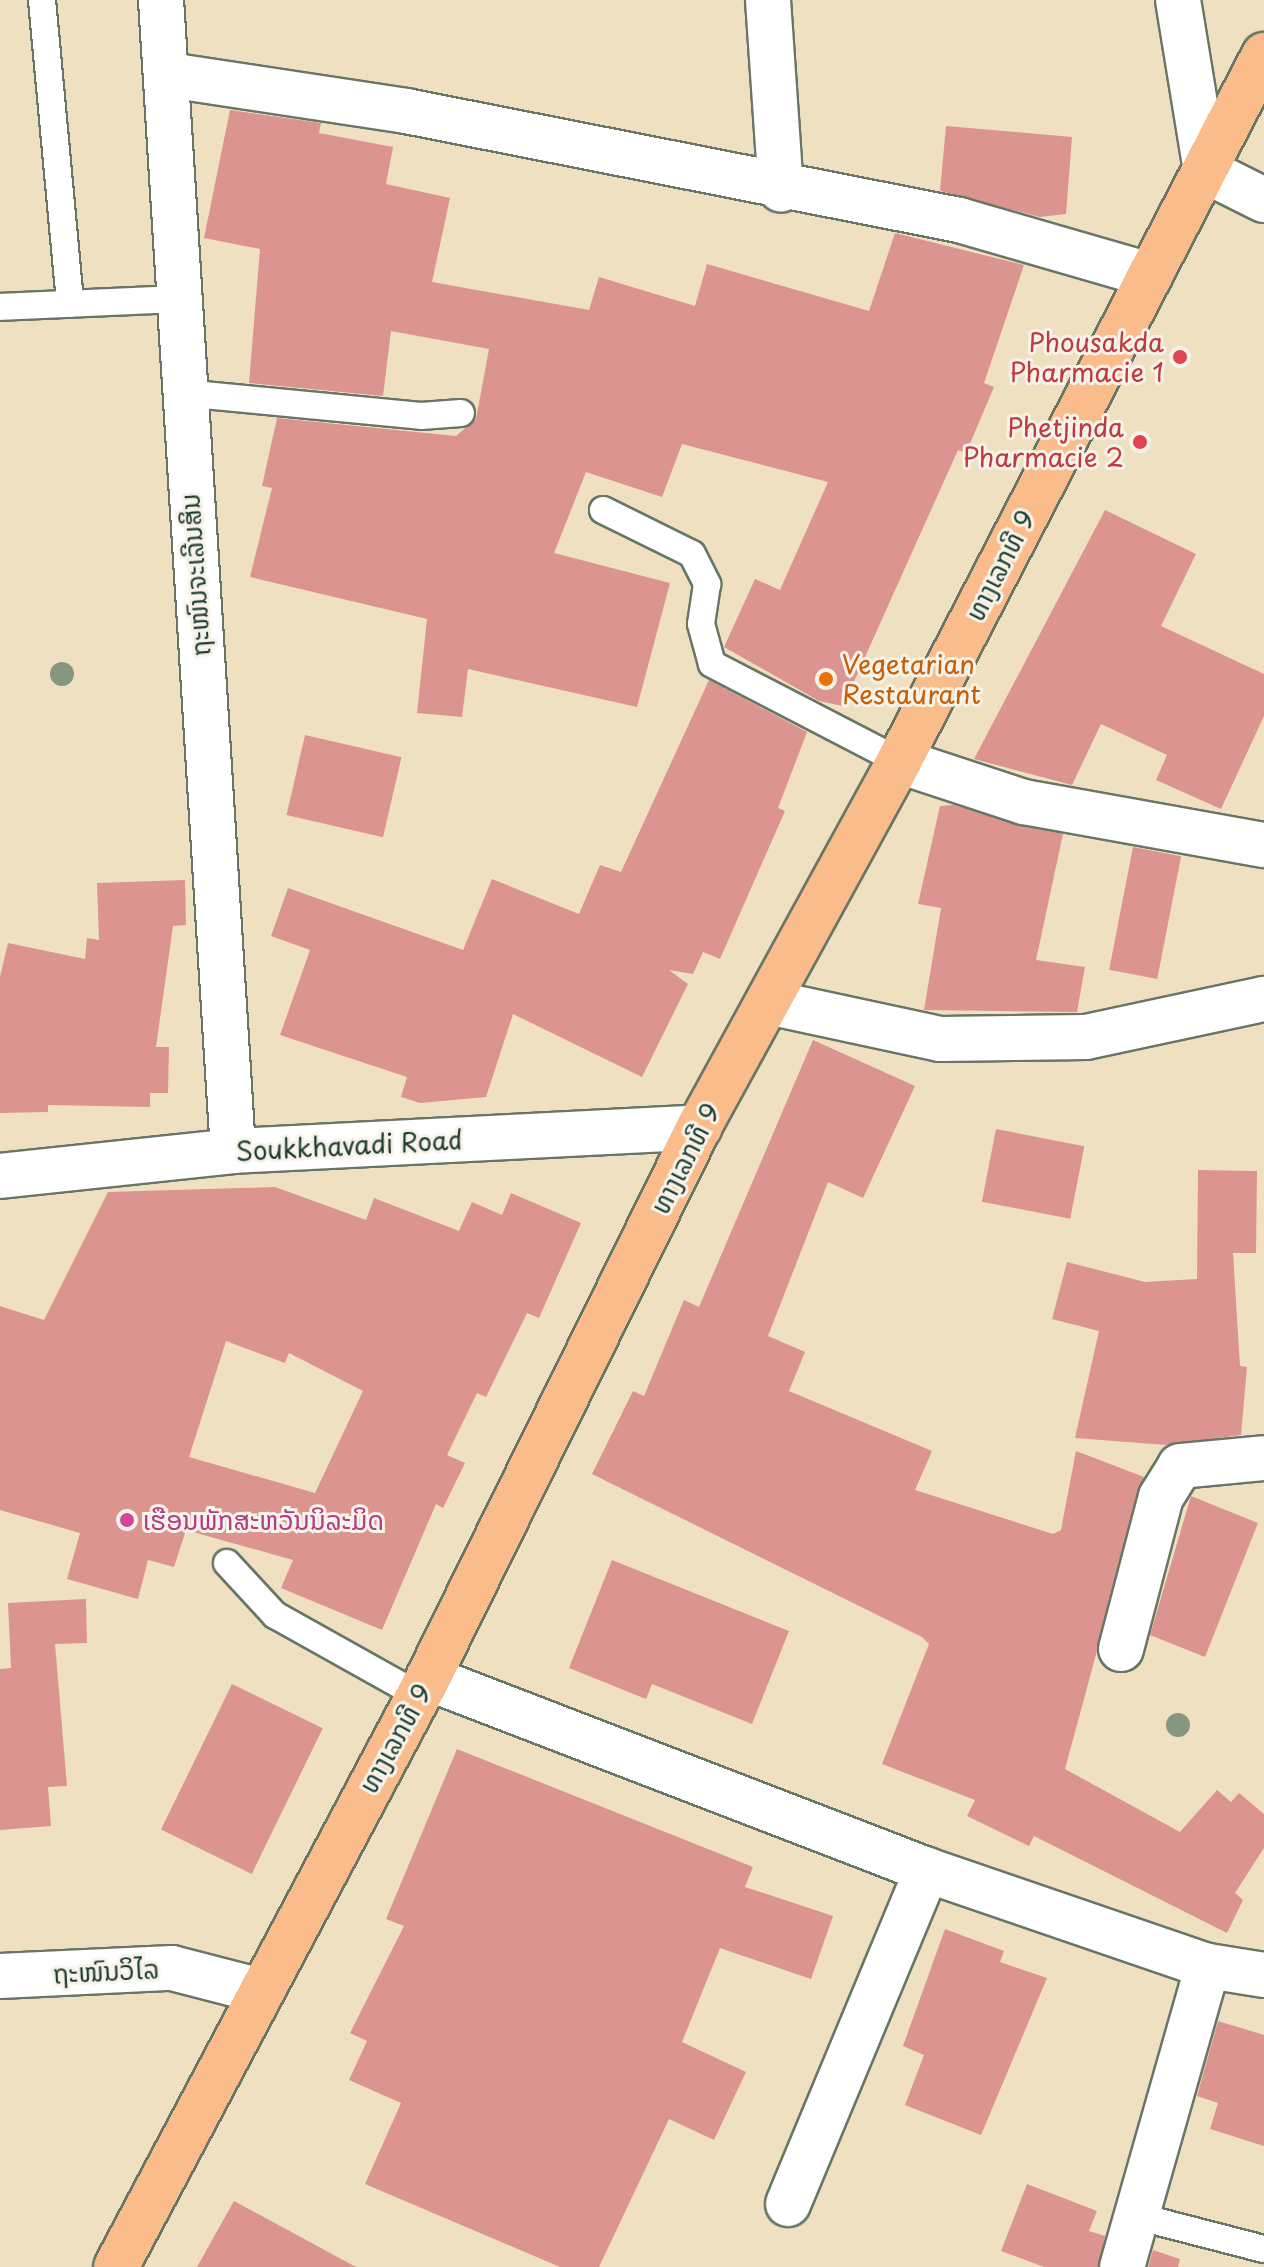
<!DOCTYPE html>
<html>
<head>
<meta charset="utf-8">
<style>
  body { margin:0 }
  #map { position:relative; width:1264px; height:2267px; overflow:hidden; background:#efe0c2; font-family:"Playpen Sans","Noto Sans Lao",sans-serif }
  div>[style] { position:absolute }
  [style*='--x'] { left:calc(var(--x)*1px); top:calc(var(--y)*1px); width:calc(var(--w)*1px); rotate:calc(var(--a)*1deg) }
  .building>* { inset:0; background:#dc9490; transform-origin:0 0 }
  .roads { filter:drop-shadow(2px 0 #687666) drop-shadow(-2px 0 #687666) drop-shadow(0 2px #687666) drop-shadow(0 -2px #687666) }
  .service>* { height:26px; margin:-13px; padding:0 13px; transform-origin:13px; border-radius:13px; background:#fff }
  .minor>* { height:44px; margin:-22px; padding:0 22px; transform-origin:22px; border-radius:22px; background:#fff }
  .tertiary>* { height:44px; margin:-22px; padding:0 22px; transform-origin:22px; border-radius:22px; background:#fff }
  .primary>* { height:44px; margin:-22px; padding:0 22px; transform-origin:22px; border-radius:22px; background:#fabc8b }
  .trees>* { width:24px; height:24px; margin:-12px; border-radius:50%; background:#87967e }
  .dots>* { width:22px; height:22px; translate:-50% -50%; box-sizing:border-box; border:4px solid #f7f3e8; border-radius:50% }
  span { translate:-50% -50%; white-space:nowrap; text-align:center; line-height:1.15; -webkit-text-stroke:6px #f7f3e8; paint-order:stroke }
  .health-label { font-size:26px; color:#be3a42 }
  .right { translate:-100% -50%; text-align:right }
  .street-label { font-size:26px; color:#1f3d34 }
  .food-label { font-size:26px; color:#c56008 }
  .left { translate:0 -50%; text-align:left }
  .hotel-label { font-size:26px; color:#b23c85 }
</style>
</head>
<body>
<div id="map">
  <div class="building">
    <i style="clip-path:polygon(230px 110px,321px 123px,319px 133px,393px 147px,386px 184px,450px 198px,432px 282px,589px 310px,599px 277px,695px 306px,707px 264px,869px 311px,895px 233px,1024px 265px,984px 383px,994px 387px,966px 453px,958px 450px,843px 706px,819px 701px,724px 647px,755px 579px,780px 590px,828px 482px,682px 444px,662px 497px,586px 472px,554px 553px,670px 583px,637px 707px,468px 669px,462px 717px,417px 713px,427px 619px,250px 577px,272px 488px,262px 486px,277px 418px,456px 436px,476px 419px,489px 349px,391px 331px,383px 396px,249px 383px,260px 249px,204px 238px)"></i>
    <i style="clip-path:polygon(946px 126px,1072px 137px,1066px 214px,1040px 217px,940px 191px)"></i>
    <i style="clip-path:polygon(1105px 510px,1196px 554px,1161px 626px,1264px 674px,1264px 716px,1221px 809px,1156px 780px,1167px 755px,1101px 724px,1072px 785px,974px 759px)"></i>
    <i style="clip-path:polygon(709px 680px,807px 732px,778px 808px,785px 811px,720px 959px,703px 952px,693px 974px,669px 970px,688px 984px,642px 1077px,513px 1014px,486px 1097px,420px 1103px,401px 1097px,407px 1077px,280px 1035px,310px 950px,271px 936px,288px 888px,463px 950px,492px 879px,579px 914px,600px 865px,621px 872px)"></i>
    <i style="left:305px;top:735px;width:99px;height:82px;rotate:13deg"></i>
    <i style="clip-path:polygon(953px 805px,1063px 834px,1036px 960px,1085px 967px,1077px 1012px,924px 1010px,941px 908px,918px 904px,940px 806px)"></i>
    <i style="left:1133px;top:847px;width:49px;height:125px;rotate:11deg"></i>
    <i style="clip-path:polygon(185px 880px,186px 925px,173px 926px,156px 1047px,169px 1047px,168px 1093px,150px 1093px,150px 1107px,48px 1105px,48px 1112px,0 1113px,0 977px,8px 943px,85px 959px,87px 938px,99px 940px,97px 883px)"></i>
    <i style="clip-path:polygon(813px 1040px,915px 1086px,863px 1198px,828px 1182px,768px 1336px,805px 1352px,789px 1391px,932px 1451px,915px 1490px,1053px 1534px,1061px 1530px,1076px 1451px,1144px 1477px,1065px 1769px,1180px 1832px,1217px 1790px,1231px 1802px,1239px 1793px,1264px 1814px,1264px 1848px,1235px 1893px,1243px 1900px,1227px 1933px,1034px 1836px,1029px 1846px,967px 1816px,975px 1800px,882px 1764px,929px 1644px,922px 1637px,592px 1474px,633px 1391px,644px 1396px,684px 1300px,699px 1307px)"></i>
    <i style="left:996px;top:1129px;width:90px;height:74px;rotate:11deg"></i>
    <i style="clip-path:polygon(1198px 1170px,1257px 1171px,1256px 1253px,1233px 1253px,1240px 1366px,1247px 1367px,1241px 1435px,1166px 1445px,1075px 1438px,1099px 1331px,1052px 1319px,1067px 1262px,1145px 1282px,1197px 1279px)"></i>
    <i style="clip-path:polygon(evenodd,275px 1187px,366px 1220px,374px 1198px,459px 1231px,472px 1202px,502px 1215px,511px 1193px,581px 1223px,539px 1318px,527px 1313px,486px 1397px,477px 1393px,447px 1455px,465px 1463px,443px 1508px,436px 1504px,382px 1630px,281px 1588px,293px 1560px,186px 1530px,174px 1567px,148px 1560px,138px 1599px,67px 1579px,80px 1533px,0 1510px,0 1306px,44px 1320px,108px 1192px,275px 1187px,226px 1341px,285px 1363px,289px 1353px,363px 1391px,315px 1493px,189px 1457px,226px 1341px)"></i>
    <i style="clip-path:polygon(1191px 1496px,1258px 1523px,1205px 1657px,1150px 1635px)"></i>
    <i style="clip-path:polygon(612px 1560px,789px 1631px,752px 1724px,652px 1684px,646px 1699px,569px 1668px)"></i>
    <i style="clip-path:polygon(86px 1599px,87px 1643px,55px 1644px,67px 1786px,48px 1787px,51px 1826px,0 1830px,0 1669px,11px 1668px,8px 1603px)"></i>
    <i style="left:232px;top:1684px;width:101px;height:162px;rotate:26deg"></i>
    <i style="clip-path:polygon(457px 1749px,753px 1867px,745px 1887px,833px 1916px,811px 1979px,720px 1948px,682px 2042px,746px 2072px,714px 2140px,669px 2119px,599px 2267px,560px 2267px,365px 2184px,401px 2103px,349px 2080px,367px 2041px,350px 2033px,404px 1926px,386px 1919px)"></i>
    <i style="clip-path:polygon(945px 1929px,1004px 1951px,1000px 1962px,1047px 1978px,981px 2135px,905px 2105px,924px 2055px,903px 2046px)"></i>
    <i style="clip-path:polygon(1218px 2021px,1264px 2035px,1264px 2146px,1210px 2129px,1218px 2103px,1197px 2096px)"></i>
    <i style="clip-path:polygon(1027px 2184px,1097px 2211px,1089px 2231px,1105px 2236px,1098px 2267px,1044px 2267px,1001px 2251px)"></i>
    <i style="clip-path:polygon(234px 2201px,356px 2267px,197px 2267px)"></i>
    <i style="clip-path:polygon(1153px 2250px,1180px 2259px,1178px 2267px,1148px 2267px)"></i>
  </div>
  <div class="roads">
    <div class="service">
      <i style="--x:42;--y:0;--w:305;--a:84.7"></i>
      <i style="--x:0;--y:307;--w:176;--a:-2.6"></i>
      <i style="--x:183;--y:393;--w:239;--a:5.5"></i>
      <i style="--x:421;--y:416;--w:40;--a:-4.3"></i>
      <i style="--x:603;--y:510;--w:99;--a:26.3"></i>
      <i style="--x:692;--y:554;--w:34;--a:63"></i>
      <i style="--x:707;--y:584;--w:40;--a:98.5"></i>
      <i style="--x:701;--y:624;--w:41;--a:74.6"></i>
      <i style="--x:712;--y:664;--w:211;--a:27.4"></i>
      <i style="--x:227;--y:1563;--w:71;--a:47.3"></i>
      <i style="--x:275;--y:1615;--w:164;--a:29.2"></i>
      <i style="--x:1136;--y:2216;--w:132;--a:14.5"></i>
    </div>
    <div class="minor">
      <i style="--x:161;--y:0;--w:1153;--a:86.42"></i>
      <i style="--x:768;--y:0;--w:190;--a:86.1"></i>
      <i style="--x:169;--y:75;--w:240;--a:8.6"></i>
      <i style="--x:406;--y:111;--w:564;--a:11.15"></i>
      <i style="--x:959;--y:220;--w:199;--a:16.1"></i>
      <i style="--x:1206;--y:171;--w:65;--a:26.6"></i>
      <i style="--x:899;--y:761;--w:132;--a:18.2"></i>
      <i style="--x:1024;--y:802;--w:244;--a:10.2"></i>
      <i style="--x:768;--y:1002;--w:176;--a:12.1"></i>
      <i style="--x:940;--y:1039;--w:146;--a:-0.8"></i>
      <i style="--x:1086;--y:1037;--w:182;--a:-12.1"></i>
      <i style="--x:1121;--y:1649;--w:157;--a:-75.3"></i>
      <i style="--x:1161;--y:1497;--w:36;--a:-58"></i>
      <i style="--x:1180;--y:1466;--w:84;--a:-5.4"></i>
      <i style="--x:428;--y:1678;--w:535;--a:21.05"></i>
      <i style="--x:927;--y:1870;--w:297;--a:18.9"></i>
      <i style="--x:1208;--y:1966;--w:57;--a:9.1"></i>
      <i style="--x:0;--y:1976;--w:172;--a:-2.7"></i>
      <i style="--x:172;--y:1968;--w:88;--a:14.5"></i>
      <i style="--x:788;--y:2204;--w:362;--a:-67.4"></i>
      <i style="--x:1122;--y:2267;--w:313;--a:-74.1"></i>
    </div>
    <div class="tertiary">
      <i style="--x:1178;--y:0;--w:173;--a:80.7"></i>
      <i style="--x:0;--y:1176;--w:234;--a:-6.1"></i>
      <i style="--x:233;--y:1151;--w:467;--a:-2.9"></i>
    </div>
    <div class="primary">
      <i style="--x:116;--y:2267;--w:667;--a:-62.09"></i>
      <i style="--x:428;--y:1678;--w:614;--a:-63.81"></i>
      <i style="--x:699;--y:1127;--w:417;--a:-61.3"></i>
      <i style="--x:899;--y:761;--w:795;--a:-62.66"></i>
    </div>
  </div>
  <div class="trees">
    <i style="left:62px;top:674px"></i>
    <i style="left:1178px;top:1725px"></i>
  </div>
  <div class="dots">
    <i style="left:1180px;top:357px;background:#e0444e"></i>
    <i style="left:1140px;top:442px;background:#e0444e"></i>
    <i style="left:826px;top:679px;background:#e8710a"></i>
    <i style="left:127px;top:1520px;background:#d1479c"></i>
  </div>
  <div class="health-label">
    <span class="right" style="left:1164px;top:357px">Phousakda<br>Pharmacie 1</span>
    <span class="right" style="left:1124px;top:442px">Phetjinda<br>Pharmacie 2</span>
  </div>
  <div class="street-label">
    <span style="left:1000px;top:565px;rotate:-63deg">ທາງເລກທີ 9</span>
    <span style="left:195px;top:575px;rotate:-94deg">ຖະໜົນຈະເລີນສິນ</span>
    <span style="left:349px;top:1145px;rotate:-3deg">Soukkhavadi Road</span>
    <span style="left:685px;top:1158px;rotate:-63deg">ທາງເລກທີ 9</span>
    <span style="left:395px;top:1738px;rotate:-61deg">ທາງເລກທີ 9</span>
    <span style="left:106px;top:1971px;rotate:-3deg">ຖະໜົນວິໄລ</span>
  </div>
  <div class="food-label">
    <span class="left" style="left:842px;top:679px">Vegetarian<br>Restaurant</span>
  </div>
  <div class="hotel-label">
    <span class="left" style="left:143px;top:1520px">ເຮືອນພັກສະຫວັນນິລະມິດ</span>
  </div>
</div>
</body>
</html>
